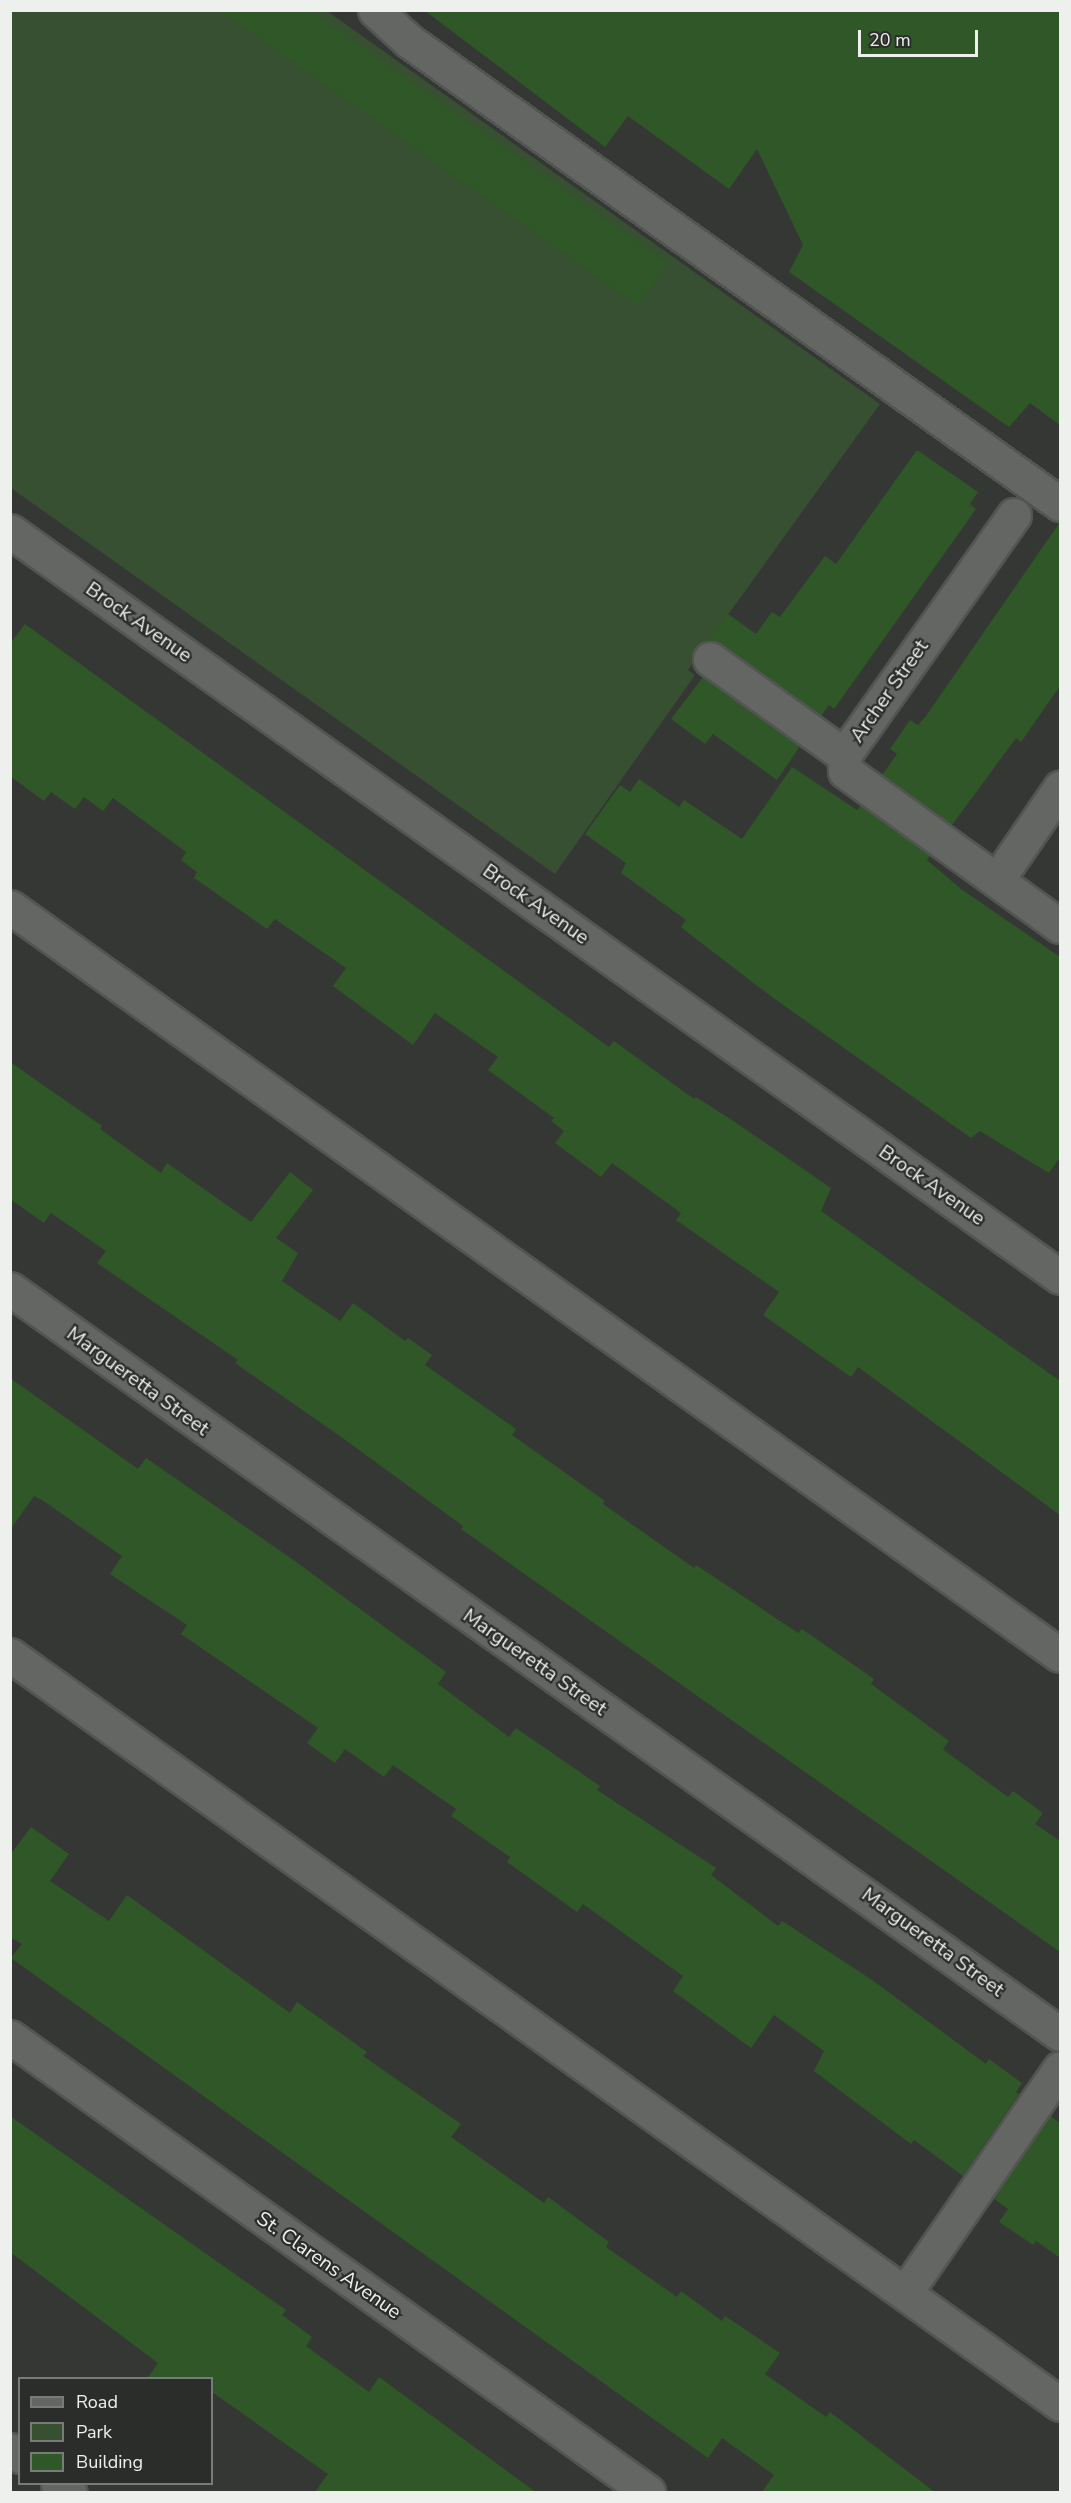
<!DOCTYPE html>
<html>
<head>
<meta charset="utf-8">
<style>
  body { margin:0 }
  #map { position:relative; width:1071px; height:2503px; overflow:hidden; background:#353734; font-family:"Nunito Sans",sans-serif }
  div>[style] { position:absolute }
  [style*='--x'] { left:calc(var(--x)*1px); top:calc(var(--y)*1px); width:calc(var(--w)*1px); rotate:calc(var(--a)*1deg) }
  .green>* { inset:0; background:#375031 }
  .building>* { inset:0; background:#305727 }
  .roads { filter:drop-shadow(2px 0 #535552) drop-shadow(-2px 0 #535552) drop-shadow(0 2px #535552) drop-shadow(0 -2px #535552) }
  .minor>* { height:33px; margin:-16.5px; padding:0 16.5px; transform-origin:16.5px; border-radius:16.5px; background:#636662 }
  span { translate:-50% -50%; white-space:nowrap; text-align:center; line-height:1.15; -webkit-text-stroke:4.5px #2b2d2a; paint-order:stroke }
  .street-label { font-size:20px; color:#eef0ed }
  .frame { position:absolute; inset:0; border:12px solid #eef0ed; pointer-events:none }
  .legend { position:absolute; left:18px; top:2377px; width:195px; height:108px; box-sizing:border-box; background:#2b2d2a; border:2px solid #797b78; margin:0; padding:8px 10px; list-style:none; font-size:18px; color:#eef0ed }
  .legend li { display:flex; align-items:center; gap:12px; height:30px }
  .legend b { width:30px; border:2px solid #797b78 }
  .scale { position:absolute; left:858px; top:30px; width:120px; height:27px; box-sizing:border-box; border:3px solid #eef0ed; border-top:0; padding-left:8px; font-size:18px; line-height:21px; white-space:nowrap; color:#eef0ed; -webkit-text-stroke:4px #2b2d2a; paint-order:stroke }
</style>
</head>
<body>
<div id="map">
  <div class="green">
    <i style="clip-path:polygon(11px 11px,327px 11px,880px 404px,688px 670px,695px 675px,555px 874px,11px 488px)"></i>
  </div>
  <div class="building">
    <i style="clip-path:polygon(219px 10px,310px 10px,668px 263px,638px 306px)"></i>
    <i style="clip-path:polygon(424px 10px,1060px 10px,1060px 425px,1030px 403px,1009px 427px,789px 272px,803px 245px,757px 149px,729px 189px,628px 116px,605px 147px)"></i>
    <i style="clip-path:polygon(917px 450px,978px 492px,970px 504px,976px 509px,834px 709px,829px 705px,821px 716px,721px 644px,708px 641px,728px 614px,756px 634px,772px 612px,780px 617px,825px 556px,836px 564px)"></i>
    <i style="clip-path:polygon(1060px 522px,1060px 686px,1021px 742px,1016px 738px,952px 825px,882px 775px,897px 754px,890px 749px,910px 720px,918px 725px,926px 716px)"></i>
    <i style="clip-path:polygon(25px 624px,609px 1047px,614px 1041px,694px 1099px,696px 1097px,735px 1122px,831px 1188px,821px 1211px,1060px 1381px,1060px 1515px,858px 1367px,851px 1377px,763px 1315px,779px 1292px,676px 1220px,681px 1213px,612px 1163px,601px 1177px,555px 1143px,564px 1131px,551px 1121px,554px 1118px,488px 1070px,498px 1057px,435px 1013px,413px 1045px,333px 986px,346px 968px,275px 919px,267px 929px,194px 878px,197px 872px,181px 860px,186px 852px,113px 798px,103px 811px,84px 797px,75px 809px,51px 792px,44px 801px,10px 776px,10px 644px)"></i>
    <i style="clip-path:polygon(703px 677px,800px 746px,777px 780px,713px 734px,705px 744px,671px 719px)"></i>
    <i style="clip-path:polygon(792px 767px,857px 810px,861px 805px,930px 856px,927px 860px,961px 889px,1060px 957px,1060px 1157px,1049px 1173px,980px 1131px,971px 1138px,772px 997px,691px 935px,681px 927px,686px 920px,621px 873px,626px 863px,585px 834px,620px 785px,630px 792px,639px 779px,679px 807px,684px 800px,742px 839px)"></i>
    <i style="clip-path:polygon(10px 1062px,102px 1126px,100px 1129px,161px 1173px,167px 1163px,251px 1222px,290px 1172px,313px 1190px,276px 1238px,298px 1253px,282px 1281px,340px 1321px,353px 1303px,405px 1341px,408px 1338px,432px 1355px,425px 1365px,516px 1429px,512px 1435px,605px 1501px,603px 1504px,694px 1568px,696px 1565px,798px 1633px,802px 1629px,874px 1679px,871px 1684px,949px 1741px,943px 1749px,945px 1751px,1008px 1797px,1013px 1791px,1043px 1813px,1035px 1824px,1060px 1841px,1060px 1952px,461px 1529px,463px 1526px,344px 1439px,235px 1363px,238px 1360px,97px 1263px,106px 1251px,51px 1213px,44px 1223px,10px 1199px)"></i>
    <i style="clip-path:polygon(10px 1378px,138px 1469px,146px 1458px,292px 1559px,446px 1672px,438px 1684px,509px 1737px,516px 1728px,600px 1786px,597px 1790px,716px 1868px,711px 1875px,778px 1926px,782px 1921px,872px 1980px,986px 2064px,989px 2059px,1022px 2083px,1016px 2092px,1019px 2094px,963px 2176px,914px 2140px,911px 2144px,814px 2071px,824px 2051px,774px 2015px,751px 2048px,673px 1991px,683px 1976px,583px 1904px,577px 1912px,507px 1862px,510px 1857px,451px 1816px,456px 1809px,393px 1765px,384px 1777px,345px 1749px,335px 1763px,307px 1743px,318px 1728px,181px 1634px,187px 1625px,110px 1574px,122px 1556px,42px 1500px,34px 1496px,10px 1530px)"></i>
    <i style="clip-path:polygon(31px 1827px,69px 1854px,50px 1881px,109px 1921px,127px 1895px,290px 2013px,297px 2002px,367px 2052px,363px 2056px,461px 2124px,451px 2137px,544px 2203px,548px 2197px,609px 2242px,606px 2247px,677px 2297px,681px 2291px,722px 2321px,725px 2316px,780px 2353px,765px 2374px,826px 2417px,830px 2412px,936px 2493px,761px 2493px,774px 2475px,722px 2438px,708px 2458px,11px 1958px,22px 1944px,10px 1937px,10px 1855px)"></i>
    <i style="clip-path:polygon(10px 2116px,286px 2310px,282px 2315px,312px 2337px,306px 2346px,369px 2392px,379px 2377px,537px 2493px,314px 2493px,328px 2474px,212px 2392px,212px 2379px,147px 2379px,158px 2363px,10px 2252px)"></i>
    <i style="clip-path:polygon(1050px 2116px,1060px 2123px,1060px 2258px,1036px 2241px,1033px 2245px,999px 2222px,1008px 2209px,993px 2198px)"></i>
  </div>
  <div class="roads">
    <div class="minor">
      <i style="--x:375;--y:10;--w:46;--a:42.4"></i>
      <i style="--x:409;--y:41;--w:799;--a:35.42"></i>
      <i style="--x:1014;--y:515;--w:294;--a:125.3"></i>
      <i style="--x:844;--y:755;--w:16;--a:86"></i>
      <i style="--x:845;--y:771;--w:265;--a:35.8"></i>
      <i style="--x:10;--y:531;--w:1288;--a:35.39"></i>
      <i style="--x:710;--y:659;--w:165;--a:35.6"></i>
      <i style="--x:997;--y:880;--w:112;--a:-55.6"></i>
      <i style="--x:10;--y:907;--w:1289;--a:35.47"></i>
      <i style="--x:10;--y:1289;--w:1287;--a:35.36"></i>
      <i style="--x:10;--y:1655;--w:1290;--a:35.5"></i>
      <i style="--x:10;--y:2037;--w:784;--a:35.5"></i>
      <i style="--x:905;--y:2293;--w:273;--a:-55.4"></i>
      <i style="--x:10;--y:2450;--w:12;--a:31"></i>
      <i style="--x:58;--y:2484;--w:14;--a:34"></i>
    </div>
  </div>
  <div class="street-label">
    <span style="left:139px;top:622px;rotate:35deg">Brock Avenue</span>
    <span style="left:889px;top:691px;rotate:-55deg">Archer Street</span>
    <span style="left:536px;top:904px;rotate:35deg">Brock Avenue</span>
    <span style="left:932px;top:1185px;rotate:35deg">Brock Avenue</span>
    <span style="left:138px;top:1381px;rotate:36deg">Margueretta Street</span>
    <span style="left:535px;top:1662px;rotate:35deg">Margueretta Street</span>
    <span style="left:933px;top:1942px;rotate:36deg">Margueretta Street</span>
    <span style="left:329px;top:2265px;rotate:35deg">St. Clarens Avenue</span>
  </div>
  <div class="frame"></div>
  <ul class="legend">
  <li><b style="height:8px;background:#636662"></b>Road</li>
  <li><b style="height:16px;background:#375031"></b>Park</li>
  <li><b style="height:16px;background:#305727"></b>Building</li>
  </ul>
  <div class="scale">20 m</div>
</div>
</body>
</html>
